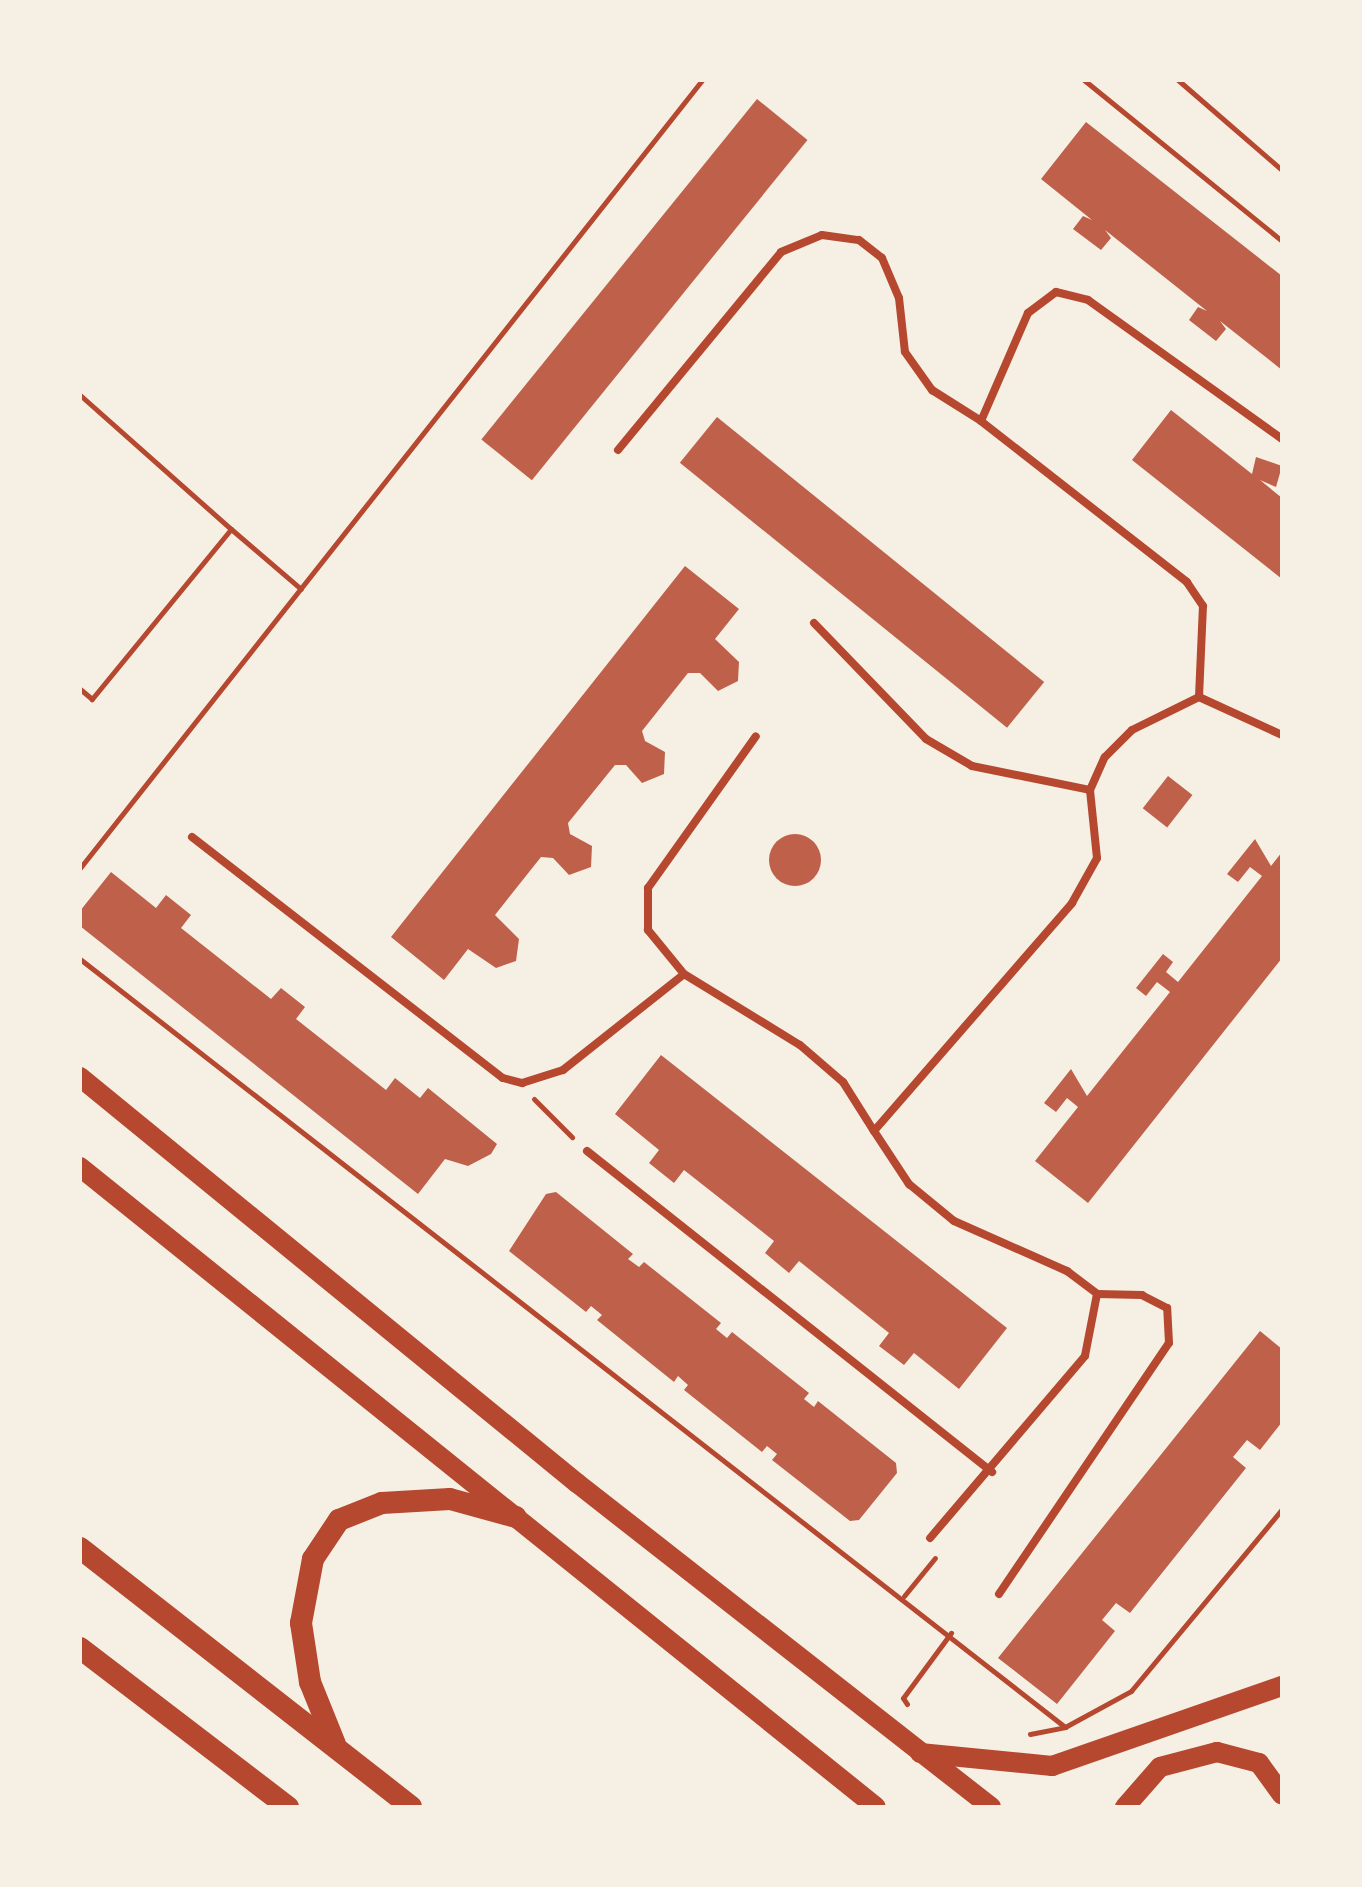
<!DOCTYPE html>
<html>
<head>
<meta charset="utf-8">
<style>
  body { margin:0 }
  #map { position:relative; width:1362px; height:1887px; overflow:hidden; background:#f6efe4; font-family:Overpass,sans-serif }
  div>[style] { position:absolute }
  [style*='--x'] { left:calc(var(--x)*1px); top:calc(var(--y)*1px); width:calc(var(--w)*1px); rotate:calc(var(--a)*1deg) }
  .building>* { inset:0; background:#bf614a; transform-origin:0 0 }
  .round { border-radius:50% }
  .path>* { height:5px; margin:-2.5px; padding:0 2.5px; transform-origin:2.5px; border-radius:2.5px; background:#b5482f }
  .minor>* { height:8px; margin:-4px; padding:0 4px; transform-origin:4px; border-radius:4px; background:#b5482f }
  .primary>* { height:20px; margin:-10px; padding:0 10px; transform-origin:10px; border-radius:10px; background:#b5482f }
  .trunk>* { height:22px; margin:-11px; padding:0 11px; transform-origin:11px; border-radius:11px; background:#b5482f }
  span { translate:-50% -50%; white-space:nowrap; text-align:center; line-height:1.15; -webkit-text-stroke:6px #f6efe4; paint-order:stroke }
  .frame { position:absolute; inset:0; border:82px solid #f6efe4; pointer-events:none }
</style>
</head>
<body>
<div id="map">
  <div class="building">
    <i style="left:757px;top:99px;width:65px;height:438px;rotate:39deg"></i>
    <i style="clip-path:polygon(1086px 122px,1282px 276px,1282px 370px,1220px 321px,1226px 329px,1216px 341px,1189px 320px,1198px 307px,1207px 311px,1105px 230px,1111px 238px,1101px 250px,1073px 229px,1083px 216px,1092px 220px,1041px 179px)"></i>
    <i style="clip-path:polygon(1171px 410px,1252px 474px,1256px 457px,1282px 466px,1276px 487px,1260px 480px,1282px 498px,1282px 579px,1132px 460px)"></i>
    <i style="left:717px;top:417px;width:421px;height:59px;rotate:39deg"></i>
    <i style="clip-path:polygon(685px 566px,739px 609px,715px 639px,739px 662px,738px 681px,718px 691px,700px 673px,688px 673px,642px 731px,645px 741px,665px 752px,664px 774px,642px 783px,626px 765px,615px 765px,568px 823px,570px 834px,592px 846px,591px 867px,569px 875px,553px 858px,541px 857px,495px 915px,519px 939px,516px 961px,496px 968px,468px 949px,444px 980px,391px 937px)"></i>
    <i style="left:1168px;top:776px;width:31px;height:41px;rotate:38deg"></i>
    <i class="round" style="left:769px;top:834px;width:52px;height:52px"></i>
    <i style="clip-path:polygon(1255px 839px,1271px 866px,1282px 852px,1282px 958px,1088px 1203px,1035px 1161px,1078px 1107px,1067px 1098px,1056px 1112px,1044px 1103px,1071px 1069px,1087px 1096px,1170px 992px,1157px 982px,1146px 996px,1136px 988px,1163px 954px,1173px 962px,1166px 972px,1178px 982px,1262px 876px,1250px 867px,1238px 882px,1227px 874px)"></i>
    <i style="clip-path:polygon(111px 872px,156px 908px,166px 895px,191px 915px,181px 928px,271px 999px,281px 988px,305px 1007px,296px 1019px,386px 1090px,395px 1078px,420px 1098px,428px 1088px,497px 1144px,491px 1154px,468px 1166px,445px 1159px,418px 1194px,80px 926px,80px 911px)"></i>
    <i style="clip-path:polygon(661px 1055px,1007px 1328px,959px 1389px,914px 1353px,904px 1365px,879px 1346px,889px 1333px,799px 1261px,789px 1273px,765px 1253px,774px 1241px,684px 1170px,674px 1183px,649px 1163px,659px 1150px,615px 1114px)"></i>
    <i style="clip-path:polygon(556px 1192px,633px 1254px,628px 1259px,639px 1267px,644px 1262px,721px 1323px,716px 1329px,727px 1338px,732px 1332px,809px 1393px,804px 1399px,814px 1407px,818px 1401px,896px 1463px,897px 1473px,859px 1520px,850px 1521px,772px 1460px,777px 1454px,767px 1446px,762px 1452px,684px 1390px,688px 1385px,678px 1376px,674px 1382px,597px 1320px,602px 1315px,591px 1306px,586px 1312px,509px 1251px,546px 1194px)"></i>
    <i style="clip-path:polygon(1260px 1331px,1282px 1349px,1282px 1422px,1260px 1450px,1247px 1440px,1233px 1457px,1246px 1468px,1130px 1613px,1116px 1603px,1102px 1620px,1115px 1631px,1057px 1704px,998px 1658px)"></i>
  </div>
  <div class="path">
    <i style="--x:1084;--y:80;--w:255;--a:39.1"></i>
    <i style="--x:1178;--y:80;--w:138;--a:40.9"></i>
    <i style="--x:80;--y:395;--w:202;--a:41.6"></i>
    <i style="--x:231;--y:529;--w:220;--a:129.3"></i>
    <i style="--x:92;--y:699;--w:16;--a:-140"></i>
    <i style="--x:231;--y:529;--w:92;--a:40.6"></i>
    <i style="--x:80;--y:868;--w:1004;--a:-51.71"></i>
    <i style="--x:80;--y:959;--w:1249;--a:37.94"></i>
    <i style="--x:534;--y:1099;--w:54;--a:45"></i>
    <i style="--x:904;--y:1596;--w:49;--a:-50.8"></i>
    <i style="--x:907;--y:1704;--w:7;--a:-124"></i>
    <i style="--x:903;--y:1698;--w:81;--a:-53.6"></i>
    <i style="--x:1030;--y:1734;--w:36;--a:-11"></i>
    <i style="--x:1065;--y:1727;--w:75;--a:-28.6"></i>
    <i style="--x:1131;--y:1691;--w:236;--a:-50.3"></i>
  </div>
  <div class="minor">
    <i style="--x:618;--y:450;--w:256;--a:-50.5"></i>
    <i style="--x:781;--y:252;--w:44;--a:-22.5"></i>
    <i style="--x:822;--y:235;--w:37;--a:8"></i>
    <i style="--x:859;--y:240;--w:29;--a:38"></i>
    <i style="--x:882;--y:258;--w:43;--a:67"></i>
    <i style="--x:899;--y:298;--w:54;--a:83.7"></i>
    <i style="--x:905;--y:352;--w:47;--a:54.6"></i>
    <i style="--x:932;--y:390;--w:58;--a:32.3"></i>
    <i style="--x:814;--y:623;--w:161;--a:46"></i>
    <i style="--x:926;--y:739;--w:53;--a:30.4"></i>
    <i style="--x:972;--y:766;--w:120;--a:11.5"></i>
    <i style="--x:1199;--y:697;--w:91;--a:-87.5"></i>
    <i style="--x:1203;--y:606;--w:29;--a:-124"></i>
    <i style="--x:1187;--y:582;--w:261;--a:-142"></i>
    <i style="--x:981;--y:421;--w:118;--a:-66.5"></i>
    <i style="--x:1028;--y:313;--w:35;--a:-37"></i>
    <i style="--x:1056;--y:292;--w:33;--a:14"></i>
    <i style="--x:1088;--y:300;--w:239;--a:35.6"></i>
    <i style="--x:192;--y:837;--w:393;--a:37.8"></i>
    <i style="--x:503;--y:1078;--w:20;--a:15"></i>
    <i style="--x:522;--y:1083;--w:43;--a:-17.6"></i>
    <i style="--x:563;--y:1070;--w:154;--a:-38.4"></i>
    <i style="--x:684;--y:974;--w:136;--a:31.5"></i>
    <i style="--x:800;--y:1045;--w:57;--a:40.7"></i>
    <i style="--x:843;--y:1082;--w:58;--a:57.7"></i>
    <i style="--x:874;--y:1131;--w:302;--a:-49"></i>
    <i style="--x:1072;--y:903;--w:51;--a:-60.9"></i>
    <i style="--x:1097;--y:858;--w:68;--a:-95.9"></i>
    <i style="--x:1090;--y:790;--w:36;--a:-66"></i>
    <i style="--x:1105;--y:757;--w:38;--a:-45"></i>
    <i style="--x:1132;--y:730;--w:75;--a:-26.2"></i>
    <i style="--x:1199;--y:697;--w:91;--a:24.6"></i>
    <i style="--x:684;--y:974;--w:57;--a:-129.3"></i>
    <i style="--x:648;--y:930;--w:42;--a:-90"></i>
    <i style="--x:648;--y:888;--w:186;--a:-54.6"></i>
    <i style="--x:874;--y:1131;--w:64;--a:56.6"></i>
    <i style="--x:909;--y:1184;--w:58;--a:39.4"></i>
    <i style="--x:954;--y:1221;--w:124;--a:23.9"></i>
    <i style="--x:1067;--y:1271;--w:38;--a:37"></i>
    <i style="--x:1097;--y:1294;--w:63;--a:101"></i>
    <i style="--x:1085;--y:1356;--w:239;--a:130.4"></i>
    <i style="--x:587;--y:1151;--w:517;--a:38.4"></i>
    <i style="--x:999;--y:1594;--w:303;--a:-55.9"></i>
    <i style="--x:1169;--y:1343;--w:35;--a:-93"></i>
    <i style="--x:1167;--y:1308;--w:28;--a:-153"></i>
    <i style="--x:1142;--y:1295;--w:45;--a:-178.7"></i>
  </div>
  <div class="primary">
    <i style="--x:80;--y:1077;--w:642;--a:39.25"></i>
    <i style="--x:577;--y:1483;--w:526;--a:38.05"></i>
    <i style="--x:80;--y:1167;--w:1021;--a:38.8"></i>
    <i style="--x:920;--y:1753;--w:133;--a:5.6"></i>
    <i style="--x:1052;--y:1766;--w:244;--a:-19.2"></i>
    <i style="--x:1125;--y:1807;--w:53;--a:-48.8"></i>
    <i style="--x:1160;--y:1767;--w:59;--a:-14.7"></i>
    <i style="--x:1217;--y:1752;--w:43;--a:14.7"></i>
    <i style="--x:1259;--y:1763;--w:39;--a:54"></i>
  </div>
  <div class="trunk">
    <i style="--x:80;--y:1548;--w:420;--a:38"></i>
    <i style="--x:80;--y:1648;--w:262;--a:37.4"></i>
    <i style="--x:335;--y:1744;--w:67;--a:-112"></i>
    <i style="--x:310;--y:1682;--w:60;--a:-98.7"></i>
    <i style="--x:301;--y:1623;--w:65;--a:-79.4"></i>
    <i style="--x:313;--y:1559;--w:47;--a:-56.3"></i>
    <i style="--x:339;--y:1520;--w:46;--a:-21.6"></i>
    <i style="--x:382;--y:1503;--w:68;--a:-3.4"></i>
    <i style="--x:450;--y:1499;--w:68;--a:15.3"></i>
  </div>
  <div class="frame"></div>
</div>
</body>
</html>
